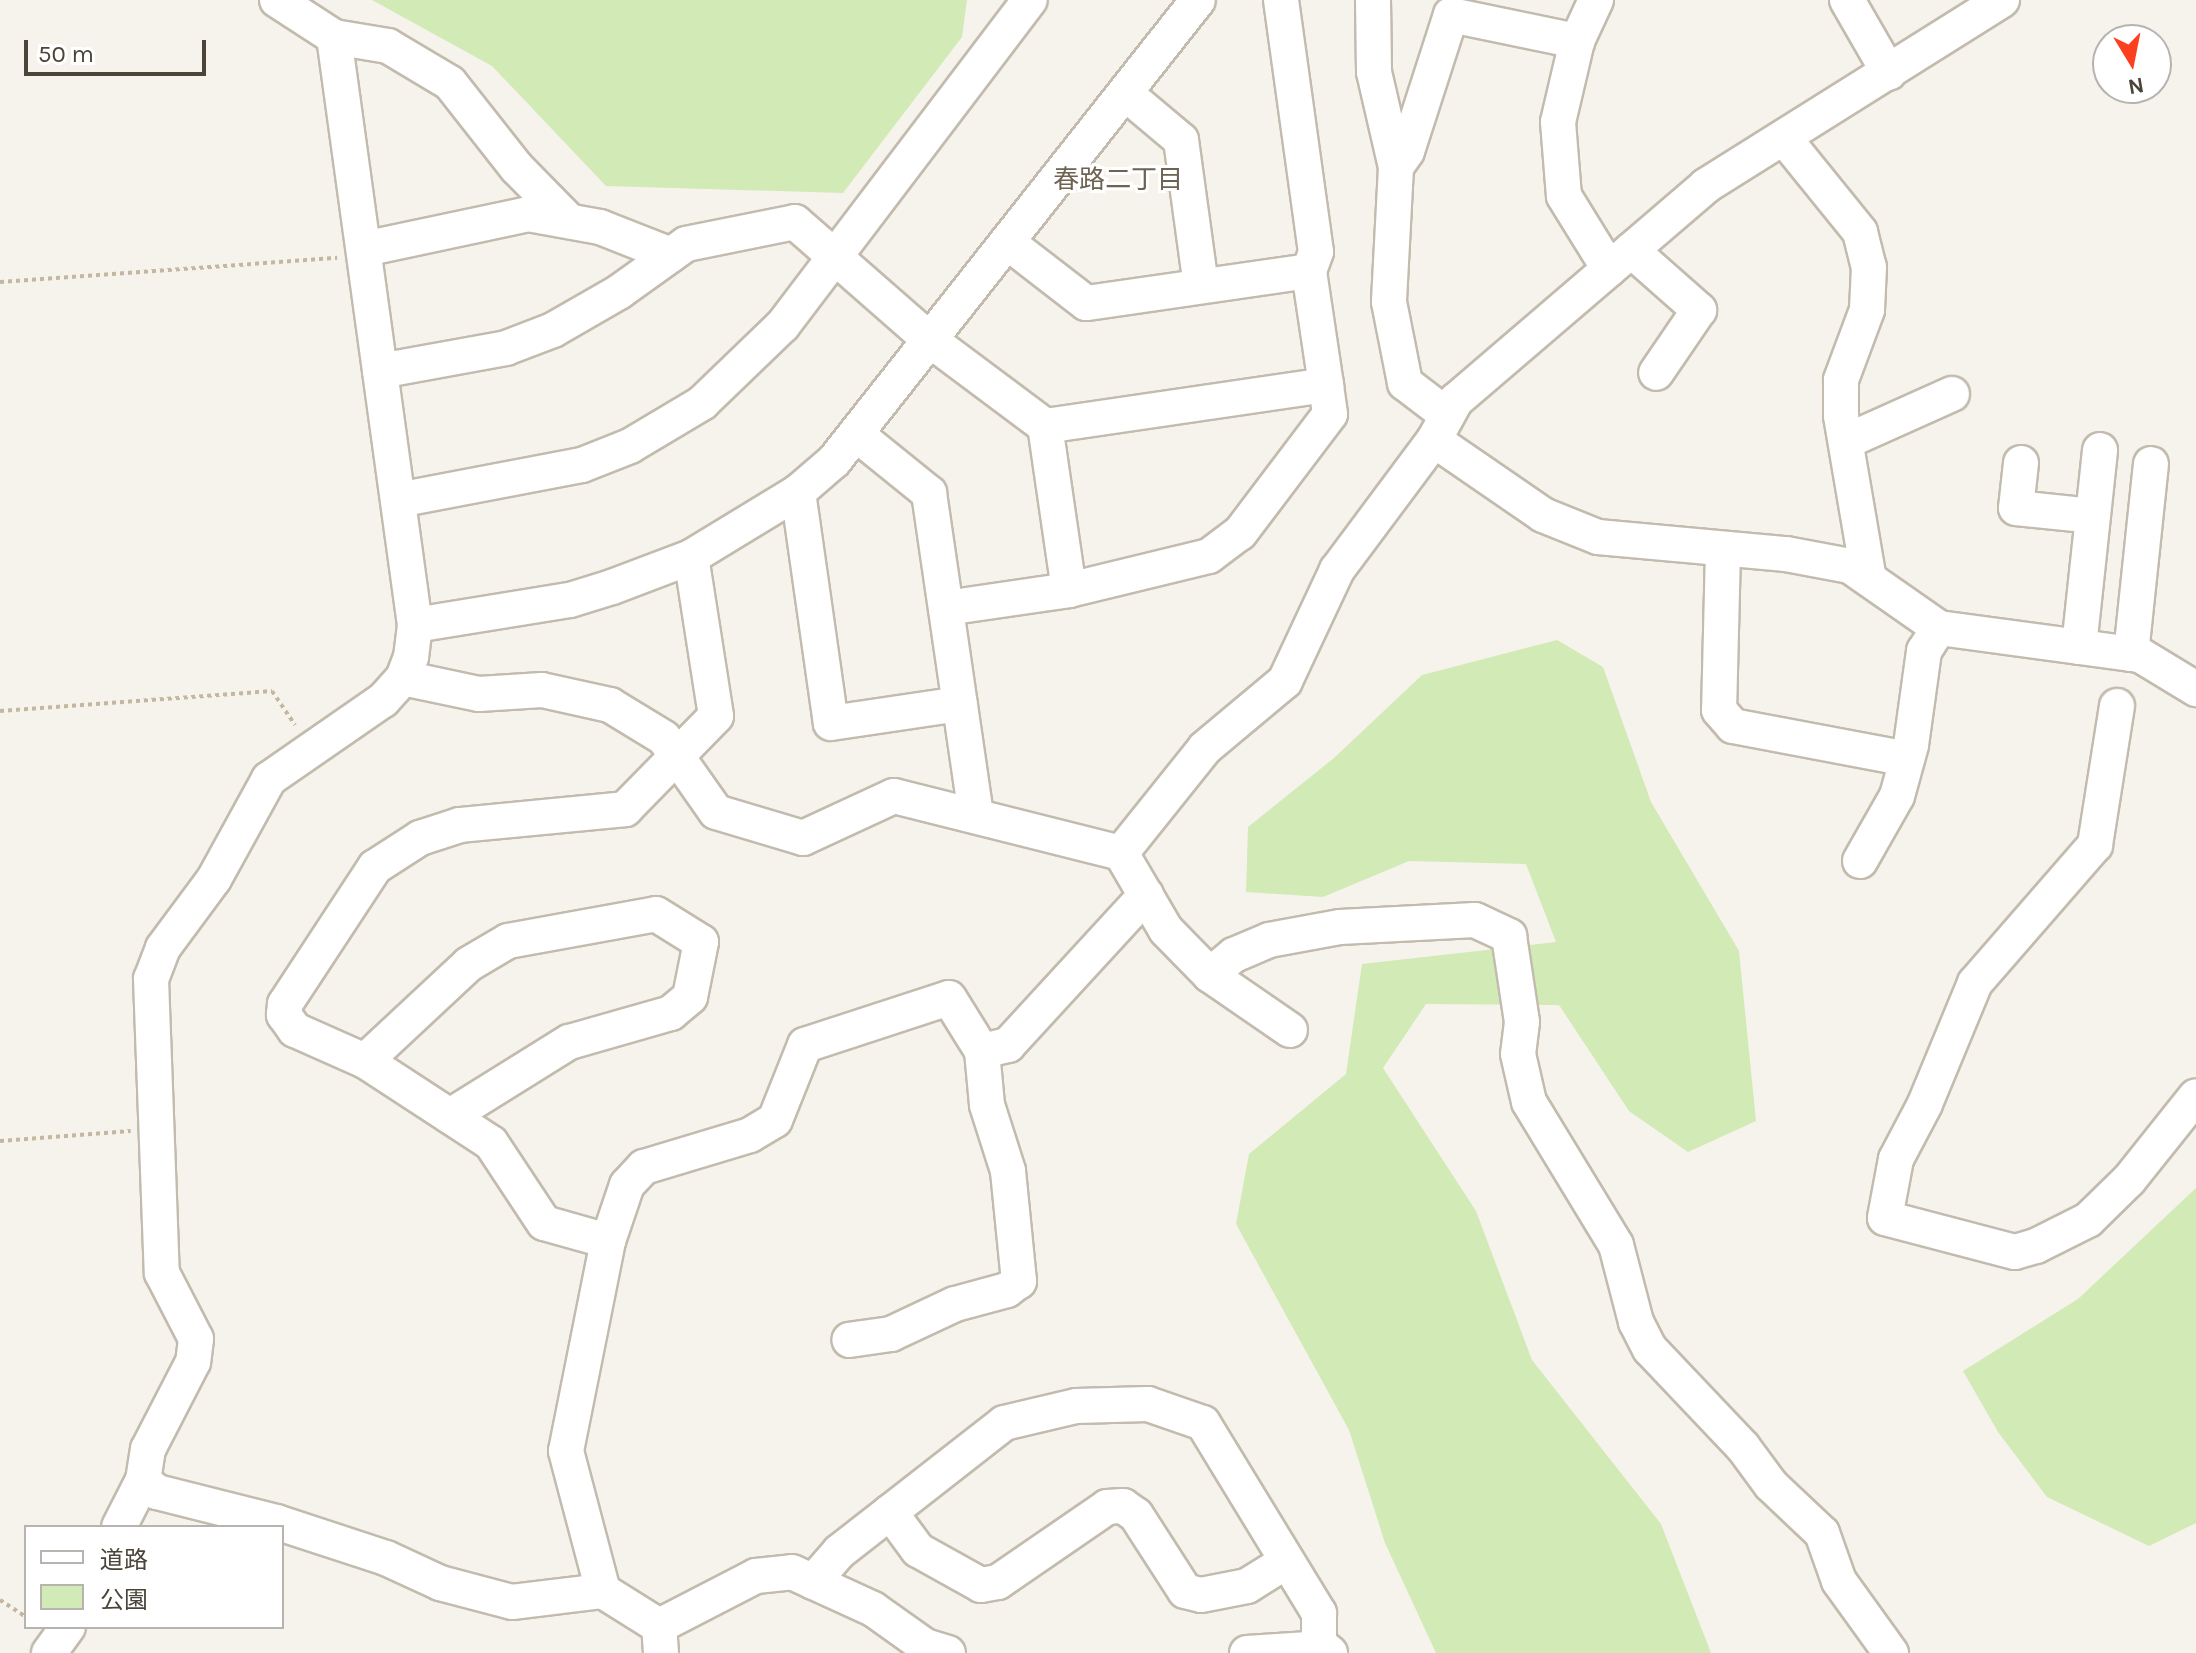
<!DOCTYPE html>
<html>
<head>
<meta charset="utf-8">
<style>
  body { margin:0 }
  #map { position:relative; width:2196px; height:1653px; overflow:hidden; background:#f6f3ec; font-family:Karla,"Noto Sans JP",sans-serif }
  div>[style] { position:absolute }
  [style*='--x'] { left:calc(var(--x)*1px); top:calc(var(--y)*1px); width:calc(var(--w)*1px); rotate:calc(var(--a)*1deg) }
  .green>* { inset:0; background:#d2eab5 }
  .path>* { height:4px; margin-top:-2px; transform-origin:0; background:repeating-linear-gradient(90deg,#c4b79f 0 4px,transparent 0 8px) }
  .roads { filter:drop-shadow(2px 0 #c2bbae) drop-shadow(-2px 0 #c2bbae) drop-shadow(0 2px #c2bbae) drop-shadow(0 -2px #c2bbae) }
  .minor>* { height:34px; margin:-17px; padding:0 17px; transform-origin:17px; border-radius:17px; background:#fff }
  span { translate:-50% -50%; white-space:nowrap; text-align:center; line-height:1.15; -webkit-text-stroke:6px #fff; paint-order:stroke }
  .neighbourhood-label { font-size:26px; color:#6e6250 }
  .legend { position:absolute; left:24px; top:1525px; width:260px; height:104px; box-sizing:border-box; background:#fff; border:2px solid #b7b4b0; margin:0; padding:10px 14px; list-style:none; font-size:24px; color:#4b4439 }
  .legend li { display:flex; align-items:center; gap:16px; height:40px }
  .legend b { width:40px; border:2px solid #b7b4b0 }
  .north { position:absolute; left:2092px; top:24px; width:80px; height:80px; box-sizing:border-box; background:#fff; border:2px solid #b7b4b0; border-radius:50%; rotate:170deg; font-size:22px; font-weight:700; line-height:32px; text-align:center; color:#4b4439 }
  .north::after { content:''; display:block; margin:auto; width:28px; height:36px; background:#fc3f1d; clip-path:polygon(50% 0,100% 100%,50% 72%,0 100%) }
  .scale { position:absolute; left:24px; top:40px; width:182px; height:36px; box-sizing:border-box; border:4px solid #4b4439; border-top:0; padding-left:10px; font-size:24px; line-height:28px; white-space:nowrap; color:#4b4439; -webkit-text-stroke:6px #fff; paint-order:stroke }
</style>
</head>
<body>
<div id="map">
  <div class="green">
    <i style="clip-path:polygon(372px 0,967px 0,962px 37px,843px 193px,606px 186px,492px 66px)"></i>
    <i style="clip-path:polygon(1557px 640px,1603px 667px,1651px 802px,1739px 951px,1756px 1121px,1688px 1152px,1629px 1111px,1559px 1005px,1426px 1004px,1383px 1068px,1476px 1211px,1532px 1360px,1661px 1524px,1711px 1653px,1436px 1653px,1385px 1543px,1349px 1430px,1236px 1224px,1249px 1154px,1346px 1074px,1362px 964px,1556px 942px,1526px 864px,1409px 861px,1323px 897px,1246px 892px,1248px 827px,1334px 758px,1422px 675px)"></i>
    <i style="clip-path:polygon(2196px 1188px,2196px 1523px,2149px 1546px,2047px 1497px,1998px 1432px,1963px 1371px,2078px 1299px)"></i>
  </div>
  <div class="path">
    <i style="--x:0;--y:282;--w:338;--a:-4.1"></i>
    <i style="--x:0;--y:711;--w:273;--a:-4.2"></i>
    <i style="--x:272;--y:691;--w:41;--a:55.9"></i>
    <i style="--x:0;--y:1141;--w:131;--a:-4.4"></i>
    <i style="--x:0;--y:1600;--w:31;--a:33"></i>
  </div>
  <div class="roads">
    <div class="minor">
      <i style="--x:277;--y:0;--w:68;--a:33"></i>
      <i style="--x:334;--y:37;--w:55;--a:9.5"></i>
      <i style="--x:388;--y:46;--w:72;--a:30.8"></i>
      <i style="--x:450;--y:83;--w:108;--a:51.8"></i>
      <i style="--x:517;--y:168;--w:74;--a:45.5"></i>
      <i style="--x:1281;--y:0;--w:254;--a:82.1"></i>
      <i style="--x:1316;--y:252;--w:20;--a:110"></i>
      <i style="--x:1373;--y:0;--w:72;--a:89.2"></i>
      <i style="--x:1374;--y:72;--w:98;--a:77"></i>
      <i style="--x:1396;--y:167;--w:135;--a:93"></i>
      <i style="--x:1389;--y:302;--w:83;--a:78.8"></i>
      <i style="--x:1405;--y:383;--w:53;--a:37.3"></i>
      <i style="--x:1596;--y:0;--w:45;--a:114.9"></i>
      <i style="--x:1577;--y:41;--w:83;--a:103.2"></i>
      <i style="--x:1558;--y:122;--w:74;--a:85.4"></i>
      <i style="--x:1564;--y:196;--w:86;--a:58.3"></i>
      <i style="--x:1847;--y:0;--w:84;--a:60.1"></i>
      <i style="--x:2002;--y:0;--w:350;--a:147.9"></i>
      <i style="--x:1706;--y:186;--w:329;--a:139.4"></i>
      <i style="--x:1456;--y:400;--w:46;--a:118.8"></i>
      <i style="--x:1434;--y:440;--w:132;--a:34.5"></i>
      <i style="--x:1543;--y:515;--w:59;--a:21.8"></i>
      <i style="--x:1598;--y:537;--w:189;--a:5.2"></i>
      <i style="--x:1786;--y:554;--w:65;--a:10.6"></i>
      <i style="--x:1850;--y:566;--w:108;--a:34.9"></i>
      <i style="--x:1939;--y:628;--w:203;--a:7.7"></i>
      <i style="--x:2140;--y:655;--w:66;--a:31.3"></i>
      <i style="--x:334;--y:37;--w:594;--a:82.16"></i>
      <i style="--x:415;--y:625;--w:32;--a:97"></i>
      <i style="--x:411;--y:657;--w:22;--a:111"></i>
      <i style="--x:403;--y:678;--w:30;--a:132"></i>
      <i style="--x:383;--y:700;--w:139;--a:145.3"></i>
      <i style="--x:269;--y:779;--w:114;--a:118.8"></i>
      <i style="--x:214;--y:879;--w:86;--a:126.5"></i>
      <i style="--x:163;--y:948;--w:33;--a:111"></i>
      <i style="--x:151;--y:979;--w:294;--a:87.9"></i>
      <i style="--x:162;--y:1273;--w:74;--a:62.7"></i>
      <i style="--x:196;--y:1339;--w:23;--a:97"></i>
      <i style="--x:193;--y:1362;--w:98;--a:117.3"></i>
      <i style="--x:148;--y:1449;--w:31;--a:99"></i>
      <i style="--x:143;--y:1480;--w:18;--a:41"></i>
      <i style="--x:157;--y:1492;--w:123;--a:14.1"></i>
      <i style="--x:276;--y:1522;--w:116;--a:18.1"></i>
      <i style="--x:386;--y:1558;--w:60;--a:24.8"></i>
      <i style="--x:440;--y:1583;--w:74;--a:14.8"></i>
      <i style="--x:512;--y:1602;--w:92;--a:-6.9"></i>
      <i style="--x:1125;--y:93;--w:73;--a:40"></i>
      <i style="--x:1181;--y:140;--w:147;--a:82.2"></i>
      <i style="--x:1784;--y:138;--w:121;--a:51"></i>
      <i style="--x:1860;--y:232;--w:36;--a:76"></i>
      <i style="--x:1869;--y:267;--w:43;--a:92.7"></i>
      <i style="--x:1867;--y:310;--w:75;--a:110.4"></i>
      <i style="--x:1841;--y:380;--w:36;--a:90"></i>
      <i style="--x:1841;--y:416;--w:165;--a:80.3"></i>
      <i style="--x:1396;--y:167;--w:19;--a:-55"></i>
      <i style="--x:1407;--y:151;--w:143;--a:-72.1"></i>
      <i style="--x:1451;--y:15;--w:129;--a:11.7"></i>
      <i style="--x:364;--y:249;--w:168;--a:-12"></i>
      <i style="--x:528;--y:214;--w:73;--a:10.2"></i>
      <i style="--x:600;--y:227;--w:76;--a:21.5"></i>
      <i style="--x:1631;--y:250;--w:91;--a:41.4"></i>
      <i style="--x:1699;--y:310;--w:76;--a:124.3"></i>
      <i style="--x:380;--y:371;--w:128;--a:-10.3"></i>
      <i style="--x:506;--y:348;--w:50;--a:-21"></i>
      <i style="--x:553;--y:330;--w:76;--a:-29.9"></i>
      <i style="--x:619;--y:292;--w:82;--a:-35.6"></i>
      <i style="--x:686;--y:244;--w:111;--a:-11.4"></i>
      <i style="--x:795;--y:222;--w:179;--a:41.2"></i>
      <i style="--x:930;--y:340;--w:144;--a:36.8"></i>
      <i style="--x:856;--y:434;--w:94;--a:38.9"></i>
      <i style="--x:929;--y:493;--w:326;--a:81.7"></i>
      <i style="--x:1847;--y:441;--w:115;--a:-24.1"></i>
      <i style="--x:2021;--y:463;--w:45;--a:96.3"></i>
      <i style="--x:2016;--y:508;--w:77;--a:5.9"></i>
      <i style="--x:798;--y:492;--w:233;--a:81.9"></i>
      <i style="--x:831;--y:723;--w:130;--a:-8.4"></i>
      <i style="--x:398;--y:500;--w:187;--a:-10.8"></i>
      <i style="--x:582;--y:465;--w:52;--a:-21.6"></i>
      <i style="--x:630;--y:446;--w:84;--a:-30.8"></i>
      <i style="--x:702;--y:403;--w:112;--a:-43.9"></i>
      <i style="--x:783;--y:325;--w:408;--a:-52.8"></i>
      <i style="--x:1723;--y:550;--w:160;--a:91.4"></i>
      <i style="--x:1719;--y:710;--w:21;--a:49"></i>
      <i style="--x:1733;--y:726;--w:177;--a:10.7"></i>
      <i style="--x:1069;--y:590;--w:144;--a:-13.7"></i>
      <i style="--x:1209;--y:556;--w:39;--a:-37"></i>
      <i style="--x:1240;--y:533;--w:149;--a:-52.9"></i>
      <i style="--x:1330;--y:414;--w:29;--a:-98"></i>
      <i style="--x:946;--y:608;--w:124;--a:-8.3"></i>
      <i style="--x:1069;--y:590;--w:166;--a:-98.3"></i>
      <i style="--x:1045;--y:426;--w:284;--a:-8.3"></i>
      <i style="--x:1326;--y:385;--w:115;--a:-98.5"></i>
      <i style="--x:1309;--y:271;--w:225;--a:171.8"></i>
      <i style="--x:1086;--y:303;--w:100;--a:-142.3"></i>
      <i style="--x:415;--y:625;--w:157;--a:-9.2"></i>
      <i style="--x:570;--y:600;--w:44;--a:-17.2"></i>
      <i style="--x:612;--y:587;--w:85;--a:-20.8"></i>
      <i style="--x:691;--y:557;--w:125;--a:-31.3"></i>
      <i style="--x:798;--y:492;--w:48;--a:-40.7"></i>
      <i style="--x:834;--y:461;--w:587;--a:-51.71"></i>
      <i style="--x:2079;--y:647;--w:198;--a:-83.9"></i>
      <i style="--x:2131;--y:654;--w:191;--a:-84"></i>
      <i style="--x:403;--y:678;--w:78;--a:11.9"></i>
      <i style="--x:479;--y:694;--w:63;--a:-3.6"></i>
      <i style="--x:542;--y:690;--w:70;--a:12.4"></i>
      <i style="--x:610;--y:705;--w:63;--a:31.4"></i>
      <i style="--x:664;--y:738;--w:90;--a:54.9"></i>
      <i style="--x:716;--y:812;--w:91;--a:16.6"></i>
      <i style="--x:803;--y:838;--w:100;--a:-24.8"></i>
      <i style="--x:894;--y:796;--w:234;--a:14.1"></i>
      <i style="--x:1121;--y:853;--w:134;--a:-51.3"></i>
      <i style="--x:1205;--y:748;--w:104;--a:-39.9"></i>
      <i style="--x:1285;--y:681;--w:123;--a:-64.9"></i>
      <i style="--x:1337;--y:570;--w:162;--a:-53.3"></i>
      <i style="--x:2117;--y:706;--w:141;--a:99"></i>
      <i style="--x:2095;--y:845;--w:183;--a:131"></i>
      <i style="--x:1975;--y:983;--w:131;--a:112.5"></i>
      <i style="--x:1925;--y:1104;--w:62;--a:117.8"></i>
      <i style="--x:1896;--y:1159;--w:60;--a:100.6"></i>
      <i style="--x:1885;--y:1218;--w:134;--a:14.7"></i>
      <i style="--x:2015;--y:1252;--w:22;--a:-16"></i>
      <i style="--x:2036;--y:1246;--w:58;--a:-26.6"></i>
      <i style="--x:2088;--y:1220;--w:57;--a:-44.3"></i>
      <i style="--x:2129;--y:1180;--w:107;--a:-51.4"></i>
      <i style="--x:1121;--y:853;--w:89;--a:59.7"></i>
      <i style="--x:1166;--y:930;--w:63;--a:45.6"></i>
      <i style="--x:1210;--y:975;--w:97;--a:34.5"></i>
      <i style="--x:1860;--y:861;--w:75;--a:-60.4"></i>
      <i style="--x:1897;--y:796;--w:53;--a:-74.6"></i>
      <i style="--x:1911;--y:745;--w:95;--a:-82.1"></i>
      <i style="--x:1924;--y:651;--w:27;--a:-57"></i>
      <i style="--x:1210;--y:975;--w:31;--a:-40"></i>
      <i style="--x:1234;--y:955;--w:38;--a:-23"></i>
      <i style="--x:1269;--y:940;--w:72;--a:-10.4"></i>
      <i style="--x:1340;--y:927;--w:135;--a:-3"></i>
      <i style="--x:1475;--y:920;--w:38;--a:25"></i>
      <i style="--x:1509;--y:936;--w:87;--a:81.4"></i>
      <i style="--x:1522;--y:1022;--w:32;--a:97"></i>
      <i style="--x:1518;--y:1054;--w:49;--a:77.1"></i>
      <i style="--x:1529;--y:1102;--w:167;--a:58.7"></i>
      <i style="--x:1616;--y:1245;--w:80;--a:75.4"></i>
      <i style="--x:1636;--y:1322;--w:30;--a:63"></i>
      <i style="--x:1650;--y:1349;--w:135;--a:46.5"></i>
      <i style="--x:1743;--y:1447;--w:47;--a:53.6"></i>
      <i style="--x:1771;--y:1485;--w:70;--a:43.3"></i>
      <i style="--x:1822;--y:1533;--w:51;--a:70.5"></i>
      <i style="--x:1839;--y:1581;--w:89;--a:54.2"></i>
      <i style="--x:982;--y:1051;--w:27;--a:-13"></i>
      <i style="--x:1008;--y:1045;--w:204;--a:-47.4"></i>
      <i style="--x:365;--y:1061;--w:142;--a:-43"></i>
      <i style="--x:469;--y:964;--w:45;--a:-30.5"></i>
      <i style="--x:508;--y:941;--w:150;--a:-10.3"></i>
      <i style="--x:656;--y:914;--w:53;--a:31.9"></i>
      <i style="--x:701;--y:942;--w:56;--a:101.3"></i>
      <i style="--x:690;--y:997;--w:25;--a:140"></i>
      <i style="--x:671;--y:1013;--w:106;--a:164.1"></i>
      <i style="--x:569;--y:1042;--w:140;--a:148.1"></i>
      <i style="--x:608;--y:1241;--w:66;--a:-164.3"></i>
      <i style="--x:544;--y:1223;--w:96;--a:-123.5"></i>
      <i style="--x:491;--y:1143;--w:150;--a:-146.9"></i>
      <i style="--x:365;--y:1061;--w:77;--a:-156.1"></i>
      <i style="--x:295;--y:1030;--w:19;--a:-126"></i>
      <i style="--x:284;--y:1015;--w:11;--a:-85"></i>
      <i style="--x:285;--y:1004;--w:164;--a:-56.7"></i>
      <i style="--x:375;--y:867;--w:54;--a:-32.8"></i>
      <i style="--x:420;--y:838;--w:42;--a:-18"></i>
      <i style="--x:460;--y:825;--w:166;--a:-5.5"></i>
      <i style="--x:625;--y:809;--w:130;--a:-45.6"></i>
      <i style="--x:716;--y:716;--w:161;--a:-98.9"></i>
      <i style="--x:890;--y:1512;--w:47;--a:53.6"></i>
      <i style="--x:918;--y:1550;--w:72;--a:29.1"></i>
      <i style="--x:981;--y:1585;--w:17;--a:-10"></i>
      <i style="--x:998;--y:1582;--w:132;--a:-34.5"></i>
      <i style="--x:1107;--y:1507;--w:16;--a:-4"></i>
      <i style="--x:1123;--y:1506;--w:16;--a:35"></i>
      <i style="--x:1136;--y:1515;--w:90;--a:57.2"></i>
      <i style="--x:1185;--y:1591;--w:16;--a:14"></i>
      <i style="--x:1201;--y:1595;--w:47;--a:-11.1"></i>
      <i style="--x:1247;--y:1586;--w:47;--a:-32"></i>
      <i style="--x:119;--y:1527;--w:53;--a:-62.9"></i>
      <i style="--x:813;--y:1582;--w:40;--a:-49"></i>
      <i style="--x:839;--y:1552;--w:209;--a:-38"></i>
      <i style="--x:1004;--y:1423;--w:74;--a:-13.3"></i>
      <i style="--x:1076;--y:1406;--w:72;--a:-1.6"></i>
      <i style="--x:1148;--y:1404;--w:58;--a:19.1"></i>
      <i style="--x:1203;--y:1423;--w:223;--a:58.6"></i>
      <i style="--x:1319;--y:1613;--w:35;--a:90"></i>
      <i style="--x:659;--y:1626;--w:109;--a:-27.3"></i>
      <i style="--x:756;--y:1576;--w:36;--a:-6"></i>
      <i style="--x:792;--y:1572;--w:89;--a:24.6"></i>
      <i style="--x:873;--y:1609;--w:64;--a:35.4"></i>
      <i style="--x:925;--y:1646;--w:24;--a:17"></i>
      <i style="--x:49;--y:1653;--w:32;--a:-54"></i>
      <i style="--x:661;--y:1653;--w:27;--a:-94"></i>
      <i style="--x:659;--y:1626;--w:66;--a:-148"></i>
      <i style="--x:603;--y:1591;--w:145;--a:-104.8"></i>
      <i style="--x:566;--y:1451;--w:214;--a:-78.7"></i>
      <i style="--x:608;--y:1241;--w:59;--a:-71.3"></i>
      <i style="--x:627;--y:1185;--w:25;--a:-47"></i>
      <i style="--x:644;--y:1167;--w:111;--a:-16.8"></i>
      <i style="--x:750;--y:1135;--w:29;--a:-31"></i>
      <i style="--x:775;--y:1120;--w:81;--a:-68.2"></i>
      <i style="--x:805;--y:1045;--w:151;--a:-18.1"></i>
      <i style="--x:949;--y:998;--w:62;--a:58.1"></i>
      <i style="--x:982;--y:1051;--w:54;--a:84.7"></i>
      <i style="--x:987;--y:1105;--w:69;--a:72.3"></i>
      <i style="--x:1008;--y:1171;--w:111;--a:84.3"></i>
      <i style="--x:1019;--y:1281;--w:15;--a:143"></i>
      <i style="--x:1007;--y:1290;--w:54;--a:164.9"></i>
      <i style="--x:955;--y:1304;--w:71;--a:154.9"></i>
      <i style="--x:891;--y:1334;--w:42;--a:171.9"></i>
      <i style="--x:1247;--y:1653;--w:77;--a:-3.7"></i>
      <i style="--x:1324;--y:1648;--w:8;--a:40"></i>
    </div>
  </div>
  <div class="neighbourhood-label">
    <span style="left:1118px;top:180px">春路二丁目</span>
  </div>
  <ul class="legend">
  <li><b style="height:10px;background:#fff"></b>道路</li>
  <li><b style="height:22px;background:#d2eab5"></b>公園</li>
  </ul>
  <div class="north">N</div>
  <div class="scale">50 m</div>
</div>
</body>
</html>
